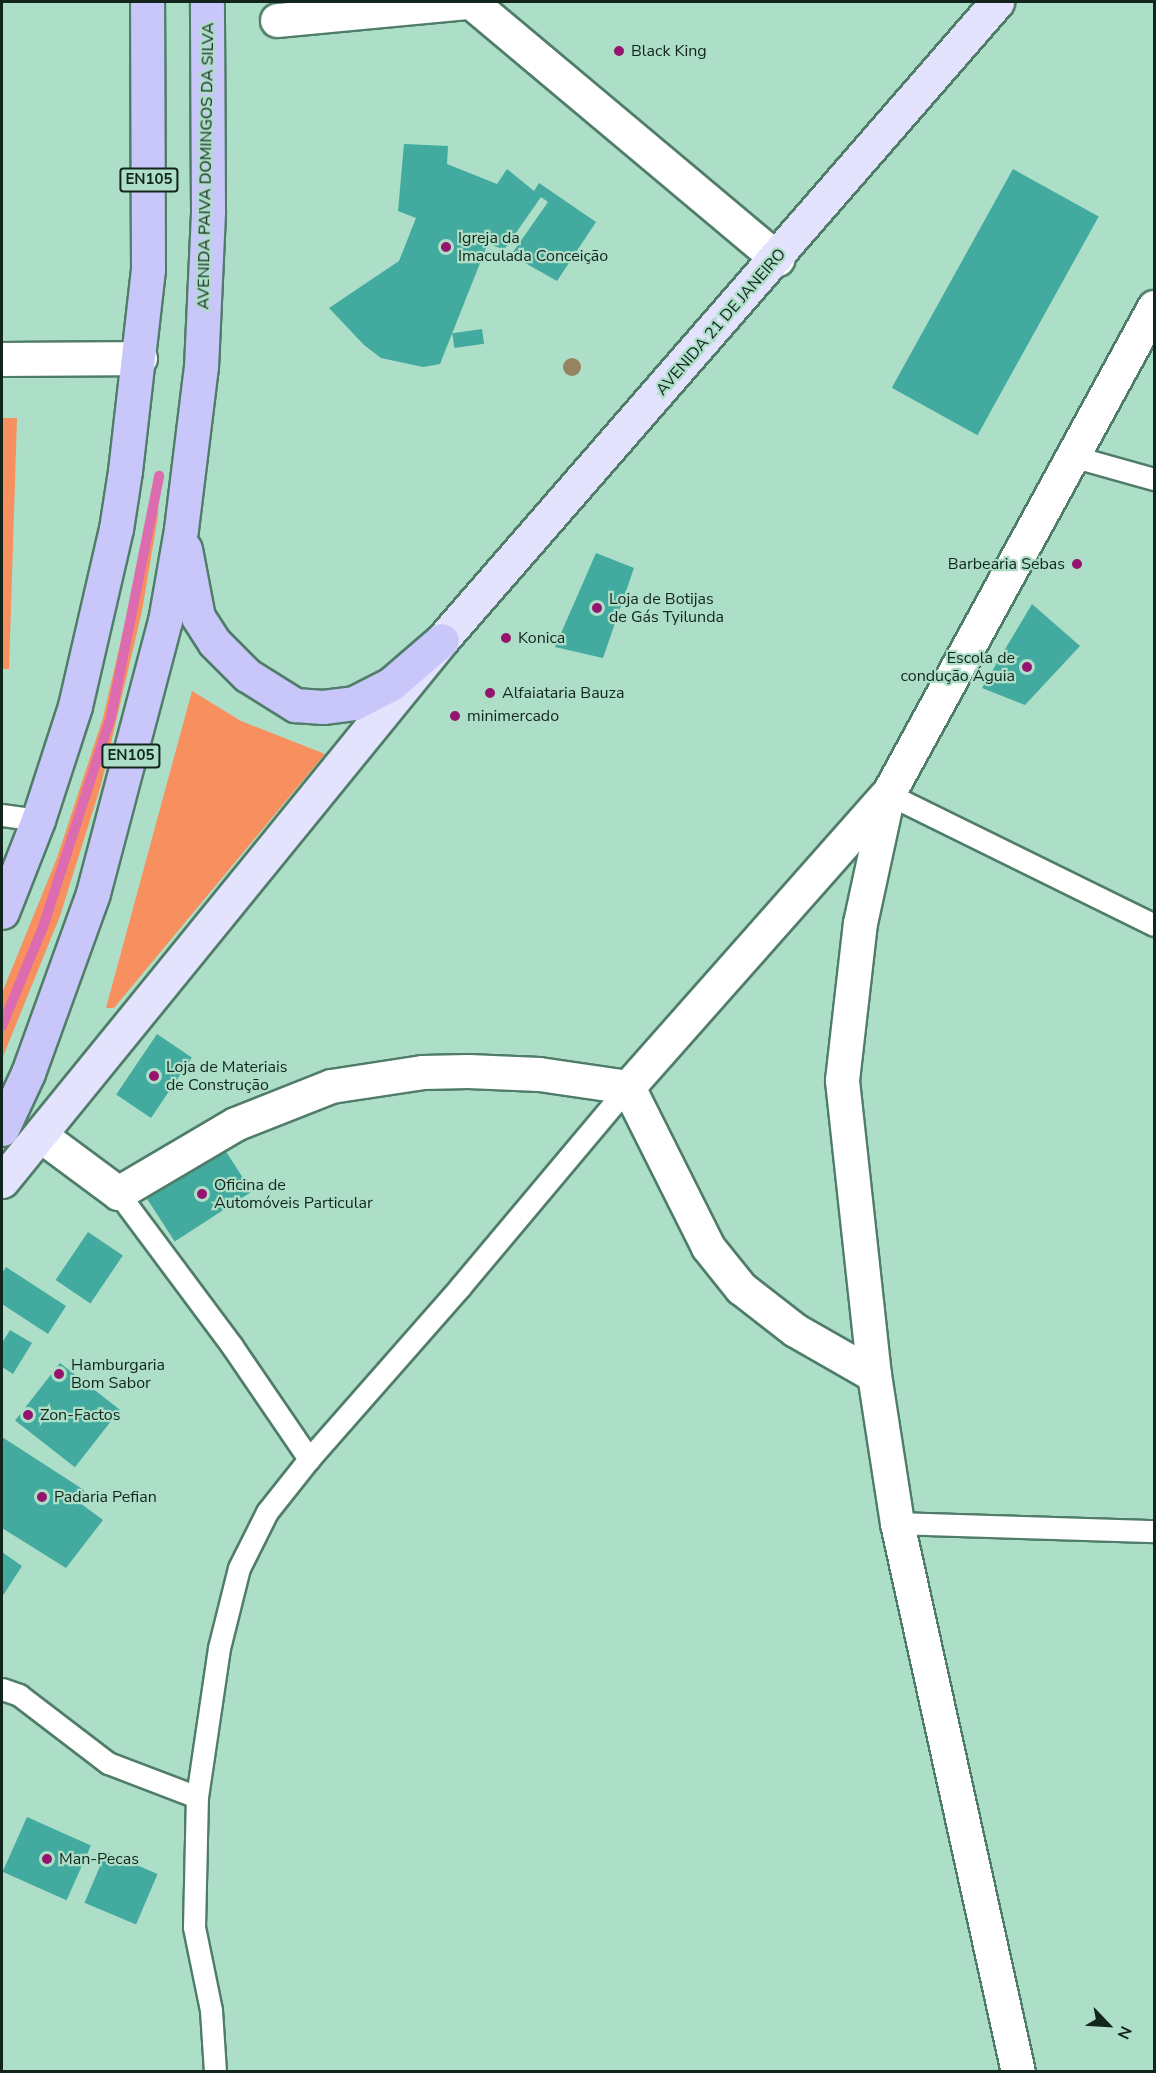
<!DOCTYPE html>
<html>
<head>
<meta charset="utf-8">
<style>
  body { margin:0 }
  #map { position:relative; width:1156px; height:2073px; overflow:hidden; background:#addec7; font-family:"Nunito Sans",sans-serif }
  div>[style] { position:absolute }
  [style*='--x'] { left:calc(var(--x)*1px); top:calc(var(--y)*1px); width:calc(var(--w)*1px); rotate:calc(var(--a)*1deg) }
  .green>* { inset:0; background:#f78f5e }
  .stream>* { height:10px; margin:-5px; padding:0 5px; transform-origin:5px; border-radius:5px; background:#dc6baf }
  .building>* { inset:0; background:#43aa9f; transform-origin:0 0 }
  .roads { filter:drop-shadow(2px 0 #4f7d69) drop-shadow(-2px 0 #4f7d69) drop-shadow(0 2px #4f7d69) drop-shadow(0 -2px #4f7d69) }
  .service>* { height:21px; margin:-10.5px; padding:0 10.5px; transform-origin:10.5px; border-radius:10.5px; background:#fff }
  .minor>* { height:33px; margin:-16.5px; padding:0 16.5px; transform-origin:16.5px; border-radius:16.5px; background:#fff }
  .secondary>* { height:33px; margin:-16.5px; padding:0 16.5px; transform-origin:16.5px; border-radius:16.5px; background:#e4e3fd }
  .primary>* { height:33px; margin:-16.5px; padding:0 16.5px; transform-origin:16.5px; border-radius:16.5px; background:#c9c7fa }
  .trees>* { width:18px; height:18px; margin:-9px; border-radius:50%; background:#968362 }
  .dots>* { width:16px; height:16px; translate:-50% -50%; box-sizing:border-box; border:3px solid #addec7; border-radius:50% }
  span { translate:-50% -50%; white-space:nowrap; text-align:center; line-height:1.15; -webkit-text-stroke:4.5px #addec7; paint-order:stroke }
  .shield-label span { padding:2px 4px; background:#addec7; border:2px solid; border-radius:4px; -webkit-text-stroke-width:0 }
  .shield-label { font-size:15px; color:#12251d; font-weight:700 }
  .poi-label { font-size:16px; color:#12251d }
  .left { translate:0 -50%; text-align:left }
  .right { translate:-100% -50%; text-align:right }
  .street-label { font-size:16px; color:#12251d }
  .frame { position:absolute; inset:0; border:3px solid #12251d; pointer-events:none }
  .north { position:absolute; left:1078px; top:1995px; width:60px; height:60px; -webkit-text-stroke:4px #addec7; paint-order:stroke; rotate:115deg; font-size:16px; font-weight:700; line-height:24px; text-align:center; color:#12251d }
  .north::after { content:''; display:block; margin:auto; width:21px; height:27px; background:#12251d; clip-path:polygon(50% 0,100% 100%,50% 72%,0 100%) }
</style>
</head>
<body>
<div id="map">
  <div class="green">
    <i style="clip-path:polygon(2px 418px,17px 418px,9px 669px,2px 669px)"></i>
    <i style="clip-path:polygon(159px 476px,158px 516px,142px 611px,101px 785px,60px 916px,2px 1059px,2px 993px,57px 858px,103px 718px)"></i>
    <i style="clip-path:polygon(192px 691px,241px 721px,325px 754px,114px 1008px,106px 1008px)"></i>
  </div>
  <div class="stream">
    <i style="--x:2;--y:1026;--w:107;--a:-67.5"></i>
    <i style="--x:43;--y:927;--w:221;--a:-72.1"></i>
    <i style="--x:111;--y:717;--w:246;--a:-78.7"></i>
  </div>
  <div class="building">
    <i style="clip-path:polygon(404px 144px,448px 146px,447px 164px,497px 184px,507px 169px,534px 191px,539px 183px,596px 222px,557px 281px,511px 255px,548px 202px,541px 197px,504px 250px,488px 243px,440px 364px,423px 367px,381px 358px,364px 345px,329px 308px,399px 261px,416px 218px,398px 211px)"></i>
    <i style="left:1013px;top:169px;width:98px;height:250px;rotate:29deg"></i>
    <i style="left:482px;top:329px;width:15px;height:30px;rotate:82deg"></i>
    <i style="clip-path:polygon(596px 553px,634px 568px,603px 658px,555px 647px)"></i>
    <i style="clip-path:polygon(1032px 604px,1080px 646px,1025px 705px,982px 688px)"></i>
    <i style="left:157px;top:1034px;width:42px;height:73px;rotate:34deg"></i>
    <i style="left:223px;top:1147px;width:53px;height:92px;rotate:57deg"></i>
    <i style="left:88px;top:1232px;width:42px;height:58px;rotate:34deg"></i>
    <i style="clip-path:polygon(6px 1267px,66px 1306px,48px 1334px,2px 1304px,2px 1273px)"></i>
    <i style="clip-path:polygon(10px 1330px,32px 1343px,13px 1374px,2px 1367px,2px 1343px)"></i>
    <i style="left:60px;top:1363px;width:76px;height:73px;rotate:38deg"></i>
    <i style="clip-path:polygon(2px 1437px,84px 1490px,80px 1503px,103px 1520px,66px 1568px,2px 1528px)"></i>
    <i style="clip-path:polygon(2px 1552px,22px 1566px,2px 1597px)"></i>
    <i style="left:27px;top:1817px;width:70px;height:60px;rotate:24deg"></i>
    <i style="left:106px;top:1852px;width:56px;height:55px;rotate:23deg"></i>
  </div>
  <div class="roads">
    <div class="service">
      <i style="--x:1075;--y:457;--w:82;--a:15.6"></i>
      <i style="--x:888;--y:794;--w:297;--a:26.2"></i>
      <i style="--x:2;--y:815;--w:36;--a:8"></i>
      <i style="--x:118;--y:1193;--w:191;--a:53.3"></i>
      <i style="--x:232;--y:1346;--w:137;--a:55.7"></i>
      <i style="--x:897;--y:1523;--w:257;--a:1.8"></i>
      <i style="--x:2;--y:1689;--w:18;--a:19"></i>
      <i style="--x:19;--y:1695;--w:112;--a:37.4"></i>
      <i style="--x:108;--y:1763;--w:95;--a:20.9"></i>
      <i style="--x:215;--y:2072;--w:62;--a:-93.7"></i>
      <i style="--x:211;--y:2010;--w:85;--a:-101.6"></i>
      <i style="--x:194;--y:1927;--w:130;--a:-88.7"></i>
      <i style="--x:197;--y:1797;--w:151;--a:-81.6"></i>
      <i style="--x:219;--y:1648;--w:82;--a:-76"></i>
      <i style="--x:239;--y:1568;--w:63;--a:-63.4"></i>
      <i style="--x:267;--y:1512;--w:68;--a:-51.6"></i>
      <i style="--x:309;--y:1459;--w:229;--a:-48.7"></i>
      <i style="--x:460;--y:1287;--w:261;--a:-50"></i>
    </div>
    <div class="minor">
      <i style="--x:471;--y:2;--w:400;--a:40"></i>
      <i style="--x:277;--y:20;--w:190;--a:-5.4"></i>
      <i style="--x:2;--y:359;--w:138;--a:-0.4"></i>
      <i style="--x:628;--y:1087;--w:387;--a:-48.5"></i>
      <i style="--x:628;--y:1087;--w:179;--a:63.4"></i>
      <i style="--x:708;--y:1247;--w:53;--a:51.2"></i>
      <i style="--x:741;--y:1288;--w:68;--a:37.9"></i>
      <i style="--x:795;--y:1330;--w:91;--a:29.7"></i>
      <i style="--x:40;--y:1135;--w:97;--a:36.6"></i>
      <i style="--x:118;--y:1193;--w:136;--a:-30.5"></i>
      <i style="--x:235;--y:1124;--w:103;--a:-21.6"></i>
      <i style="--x:331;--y:1086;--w:92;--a:-8.7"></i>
      <i style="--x:422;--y:1072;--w:46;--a:-1.2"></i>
      <i style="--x:468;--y:1071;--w:71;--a:2.4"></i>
      <i style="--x:539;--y:1074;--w:90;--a:8.3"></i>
      <i style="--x:1018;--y:2072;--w:562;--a:-102.43"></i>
      <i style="--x:897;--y:1523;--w:150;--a:-98.8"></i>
      <i style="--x:874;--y:1375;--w:297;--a:-96.2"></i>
      <i style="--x:842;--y:1080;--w:158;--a:-83.5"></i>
      <i style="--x:860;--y:923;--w:132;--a:-77.8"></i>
      <i style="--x:888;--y:794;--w:555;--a:-61.36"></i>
    </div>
    <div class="secondary">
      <i style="--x:2;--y:1181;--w:697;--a:-50.88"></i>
      <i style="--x:442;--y:640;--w:846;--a:-48.98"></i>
    </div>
    <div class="primary">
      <i style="--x:185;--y:549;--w:69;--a:79.2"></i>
      <i style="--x:198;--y:617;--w:30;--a:57"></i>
      <i style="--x:214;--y:642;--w:47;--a:45"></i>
      <i style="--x:247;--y:675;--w:57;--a:32"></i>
      <i style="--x:295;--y:705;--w:28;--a:4"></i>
      <i style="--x:323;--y:707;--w:31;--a:-7"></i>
      <i style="--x:354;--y:703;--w:42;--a:-27.2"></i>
      <i style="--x:391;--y:684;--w:67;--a:-40.8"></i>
      <i style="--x:2;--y:912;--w:99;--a:-68.6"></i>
      <i style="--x:38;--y:820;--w:120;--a:-72"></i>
      <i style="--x:75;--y:706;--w:182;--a:-77"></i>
      <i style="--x:116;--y:529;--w:59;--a:-81.2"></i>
      <i style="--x:125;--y:471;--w:202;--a:-83.5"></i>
      <i style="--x:148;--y:270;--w:268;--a:-90.2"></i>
      <i style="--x:2;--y:1129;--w:62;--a:-65.1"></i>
      <i style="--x:28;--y:1073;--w:191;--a:-70.1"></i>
      <i style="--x:93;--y:893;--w:281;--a:-75.2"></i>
      <i style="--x:165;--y:621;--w:93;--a:-80.1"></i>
      <i style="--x:181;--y:529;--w:163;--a:-83"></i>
      <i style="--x:201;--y:367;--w:157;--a:-87.4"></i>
      <i style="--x:208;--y:210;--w:208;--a:-90.3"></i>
    </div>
  </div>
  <div class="trees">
    <i style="left:572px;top:367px"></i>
  </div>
  <div class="dots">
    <i style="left:619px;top:51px;background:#95146d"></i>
    <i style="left:446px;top:247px;background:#95146d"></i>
    <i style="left:1077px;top:564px;background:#95146d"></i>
    <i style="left:597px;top:608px;background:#95146d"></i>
    <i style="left:506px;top:638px;background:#95146d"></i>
    <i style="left:1027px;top:667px;background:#95146d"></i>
    <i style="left:490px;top:693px;background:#95146d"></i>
    <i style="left:455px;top:716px;background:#95146d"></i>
    <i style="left:154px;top:1076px;background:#95146d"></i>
    <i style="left:202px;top:1194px;background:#95146d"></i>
    <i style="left:59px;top:1374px;background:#95146d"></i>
    <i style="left:28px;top:1415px;background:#95146d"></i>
    <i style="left:42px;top:1497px;background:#95146d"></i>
    <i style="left:47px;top:1859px;background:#95146d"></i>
  </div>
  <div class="shield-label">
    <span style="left:149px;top:180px">EN105</span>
    <span style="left:131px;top:756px">EN105</span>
  </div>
  <div class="poi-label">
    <span class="left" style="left:631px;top:51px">Black King</span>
    <span class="left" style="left:458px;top:247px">Igreja da<br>Imaculada Conceição</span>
    <span class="right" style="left:1065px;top:564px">Barbearia Sebas</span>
    <span class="left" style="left:609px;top:608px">Loja de Botijas<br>de Gás Tyilunda</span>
    <span class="left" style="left:518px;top:638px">Konica</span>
    <span class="right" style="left:1015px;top:667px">Escola de<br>condução Águia</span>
    <span class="left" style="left:502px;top:693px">Alfaiataria Bauza</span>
    <span class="left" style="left:467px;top:716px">minimercado</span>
    <span class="left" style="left:166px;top:1076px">Loja de Materiais<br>de Construção</span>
    <span class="left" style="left:214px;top:1194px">Oficina de<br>Automóveis Particular</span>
    <span class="left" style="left:71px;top:1374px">Hamburgaria<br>Bom Sabor</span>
    <span class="left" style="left:40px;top:1415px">Zon-Factos</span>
    <span class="left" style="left:54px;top:1497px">Padaria Pefian</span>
    <span class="left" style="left:59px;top:1859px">Man-Pecas</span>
  </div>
  <div class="street-label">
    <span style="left:206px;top:166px;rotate:-89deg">AVENIDA PAIVA DOMINGOS DA SILVA</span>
    <span style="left:721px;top:322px;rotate:-49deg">AVENIDA 21 DE JANEIRO</span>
  </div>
  <div class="frame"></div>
  <div class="north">N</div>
</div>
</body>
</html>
